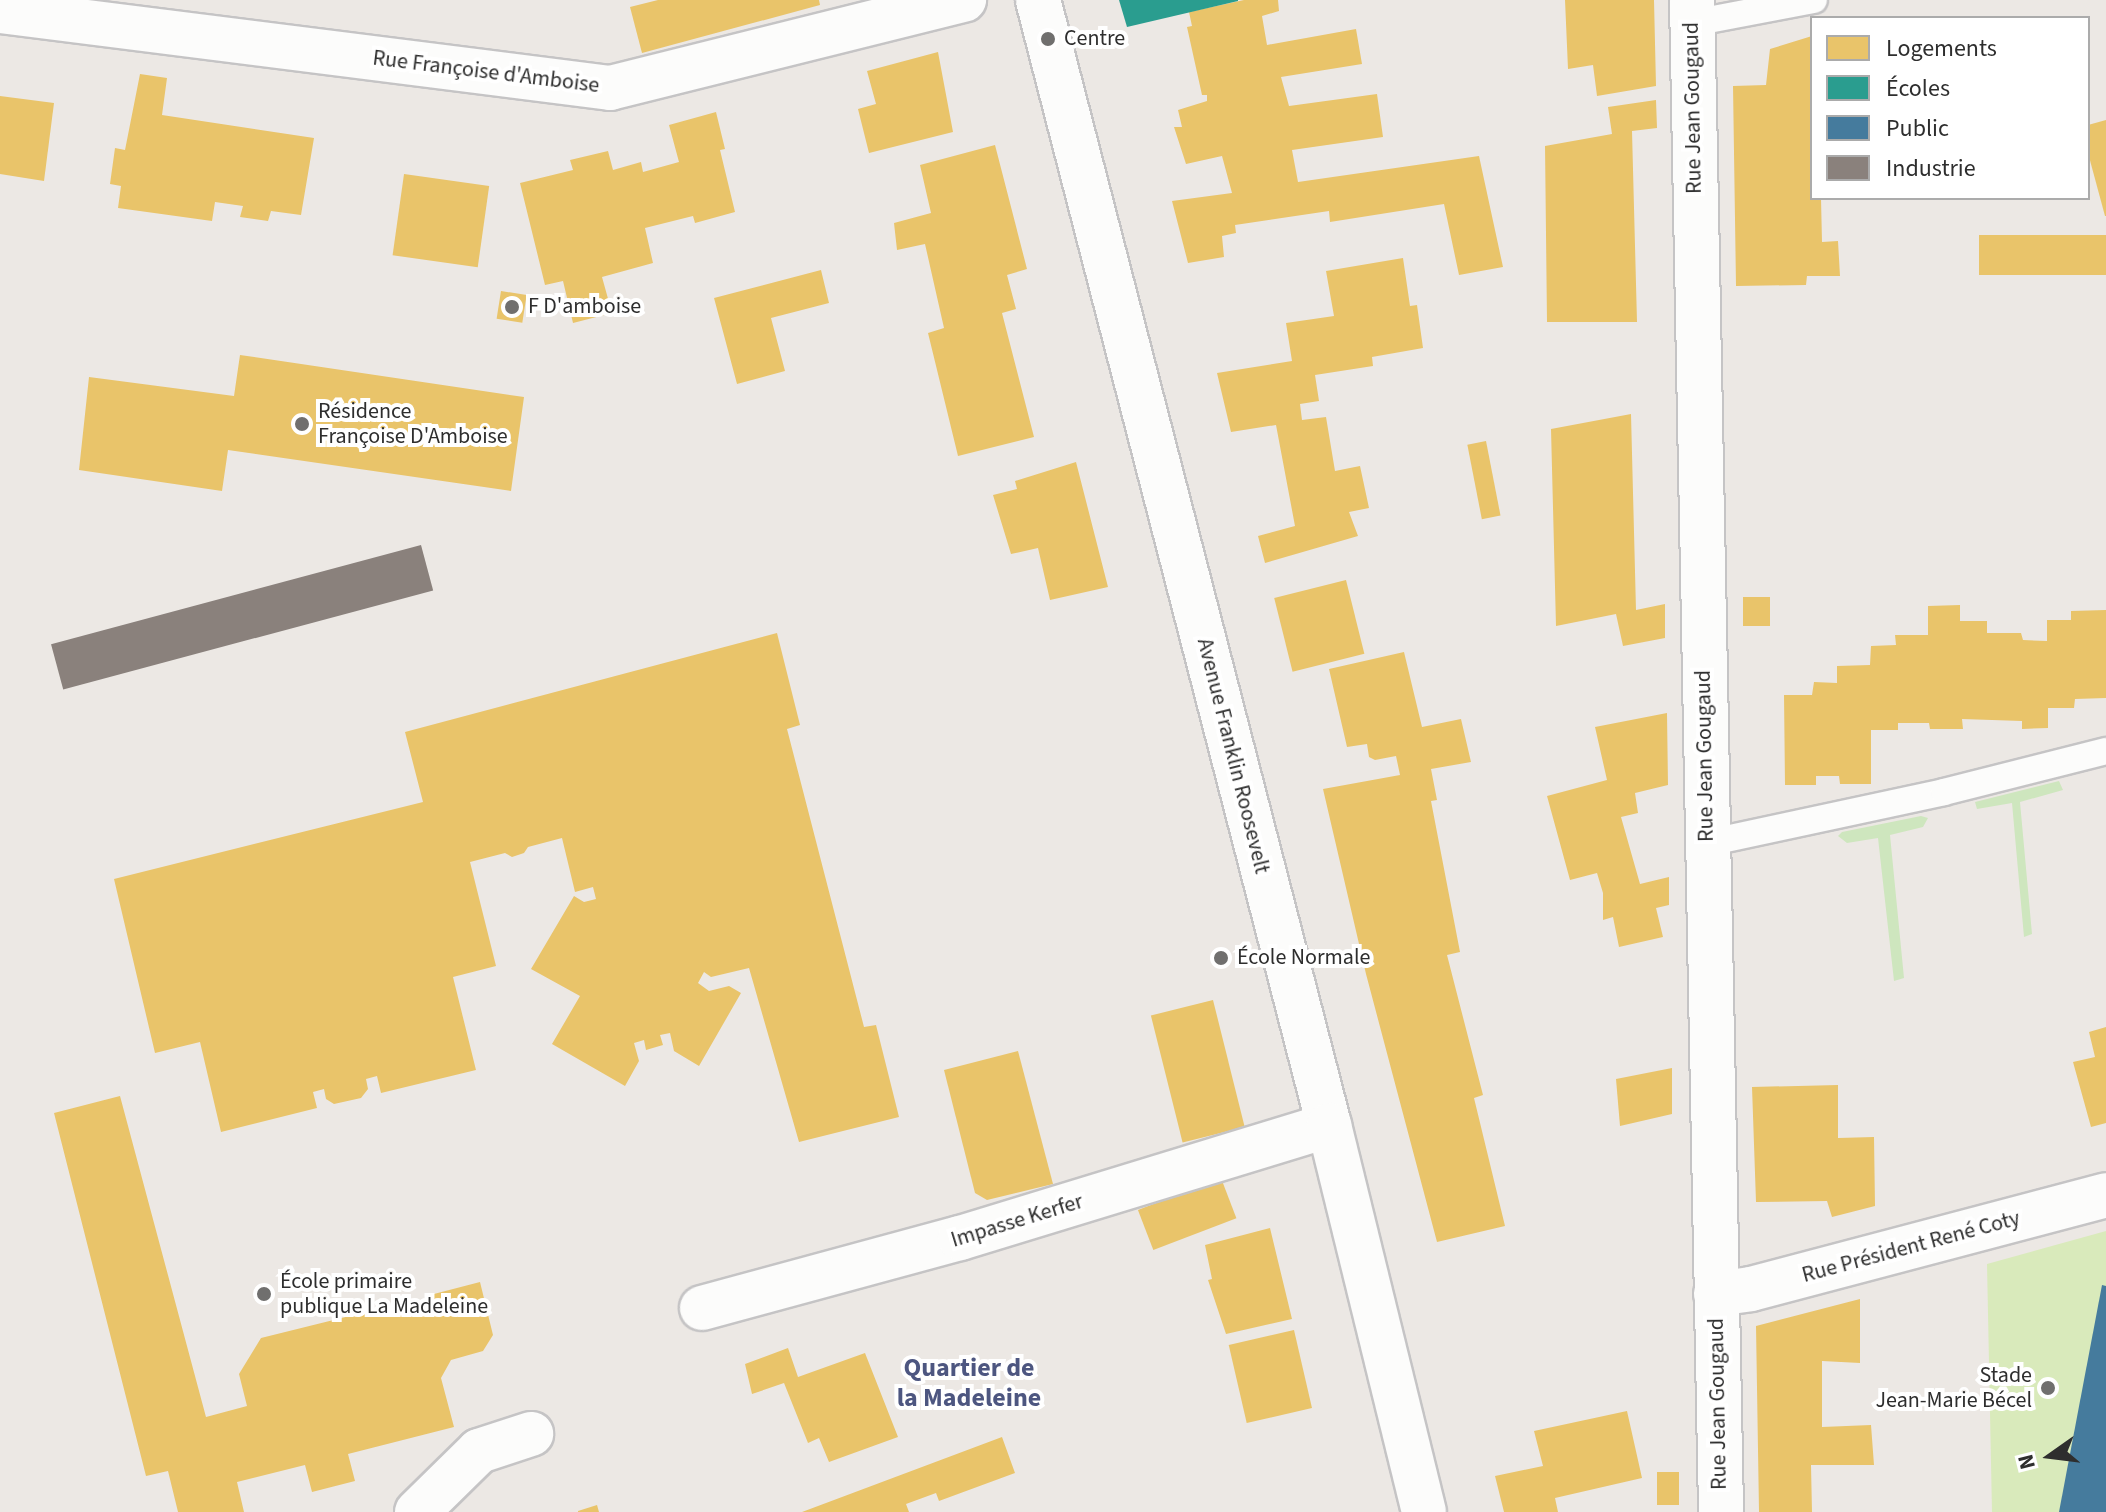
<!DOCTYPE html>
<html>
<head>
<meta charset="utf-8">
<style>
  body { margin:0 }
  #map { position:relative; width:2106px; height:1512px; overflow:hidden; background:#ece8e4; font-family:"Source Sans 3",sans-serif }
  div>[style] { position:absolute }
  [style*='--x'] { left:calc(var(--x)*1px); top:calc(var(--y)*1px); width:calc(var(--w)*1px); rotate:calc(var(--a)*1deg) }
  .green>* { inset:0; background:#cee6be }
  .pitch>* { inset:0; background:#d9eabb }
  .homes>* { inset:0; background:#e9c46a; transform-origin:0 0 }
  .schools>* { inset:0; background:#2a9d8f }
  .public>* { inset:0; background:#457b9d }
  .industry>* { inset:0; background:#8a817c; transform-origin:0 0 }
  .roads { filter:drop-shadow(2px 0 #c5c4c5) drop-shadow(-2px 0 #c5c4c5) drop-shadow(0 2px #c5c4c5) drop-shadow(0 -2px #c5c4c5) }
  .service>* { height:26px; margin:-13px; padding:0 13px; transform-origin:13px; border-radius:13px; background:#fcfcfb }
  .minor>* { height:44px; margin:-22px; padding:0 22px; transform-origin:22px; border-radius:22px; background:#fcfcfb }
  .secondary>* { height:44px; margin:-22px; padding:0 22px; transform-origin:22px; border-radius:22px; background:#fcfcfb }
  .dots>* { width:22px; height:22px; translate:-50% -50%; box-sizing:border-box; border:4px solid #fff; border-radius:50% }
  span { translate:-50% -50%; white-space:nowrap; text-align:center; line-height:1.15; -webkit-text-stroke:8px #fff; paint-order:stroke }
  .poi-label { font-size:22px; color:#2e2e2e }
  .left { translate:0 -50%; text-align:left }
  .right { translate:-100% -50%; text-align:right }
  .street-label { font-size:22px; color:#2e2e2e }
  .quarter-label { font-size:26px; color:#4d5680; font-weight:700 }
  .legend { position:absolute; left:1810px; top:16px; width:280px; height:184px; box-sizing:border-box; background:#fff; border:2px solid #ababab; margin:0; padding:10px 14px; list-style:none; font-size:24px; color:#2e2e2e }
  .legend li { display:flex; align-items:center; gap:16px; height:40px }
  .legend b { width:40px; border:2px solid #ababab }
  .north { position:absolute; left:2010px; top:1416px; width:80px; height:80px; -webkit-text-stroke:6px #fff; paint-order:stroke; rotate:256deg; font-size:22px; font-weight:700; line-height:32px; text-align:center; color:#2e2e2e }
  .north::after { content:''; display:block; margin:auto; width:28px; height:36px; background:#2e2e2e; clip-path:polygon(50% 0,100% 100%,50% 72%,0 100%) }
</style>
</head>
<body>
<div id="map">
  <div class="green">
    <i style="clip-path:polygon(2059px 781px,2063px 790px,2020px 802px,2032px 934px,2024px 937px,2012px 803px,1977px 809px,1975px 802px)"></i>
    <i style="clip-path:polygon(1921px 816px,1928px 818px,1923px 827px,1890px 835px,1904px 978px,1894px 981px,1878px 838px,1847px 843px,1838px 836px,1842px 832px)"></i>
  </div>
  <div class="pitch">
    <i style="clip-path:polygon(2106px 1231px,2106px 1512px,1992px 1512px,1987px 1264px)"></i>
  </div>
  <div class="homes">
    <i style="clip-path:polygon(658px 0,819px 0,820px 5px,642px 53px,630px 7px)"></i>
    <i style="clip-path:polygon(1244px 0,1278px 0,1279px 11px,1262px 16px,1267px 45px,1356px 29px,1362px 64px,1281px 77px,1289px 106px,1377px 94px,1383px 137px,1292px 150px,1298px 182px,1479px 156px,1503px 267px,1459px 275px,1444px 204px,1330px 222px,1329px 211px,1235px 225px,1236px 233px,1222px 236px,1224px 257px,1188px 263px,1172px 201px,1232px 193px,1222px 156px,1186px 164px,1174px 127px,1182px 127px,1178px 110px,1207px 101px,1207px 95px,1202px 95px,1187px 27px,1192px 26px,1189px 12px)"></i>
    <i style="clip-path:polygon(1565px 0,1654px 0,1656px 86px,1597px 96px,1593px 65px,1568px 69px)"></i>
    <i style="clip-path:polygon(1812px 36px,1812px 198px,1821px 198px,1822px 242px,1838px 241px,1840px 276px,1807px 276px,1806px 285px,1736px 286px,1733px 86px,1766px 85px,1770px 49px)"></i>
    <i style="clip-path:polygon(938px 52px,953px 132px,869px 153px,858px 109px,876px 104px,867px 71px)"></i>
    <i style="clip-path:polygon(140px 74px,167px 78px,162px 115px,314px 138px,301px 215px,271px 211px,268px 221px,240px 217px,243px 206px,215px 202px,212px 221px,118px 208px,121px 186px,110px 184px,115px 148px,125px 150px)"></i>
    <i style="clip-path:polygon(0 96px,54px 103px,44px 181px,0 174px)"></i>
    <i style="clip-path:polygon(1656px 100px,1657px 128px,1632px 131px,1637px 322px,1547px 322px,1545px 146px,1612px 134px,1608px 107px)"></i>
    <i style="clip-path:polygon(716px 112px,725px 149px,720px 150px,735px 212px,695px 223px,693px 216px,645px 228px,653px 263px,602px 277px,612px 313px,573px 323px,563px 281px,545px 285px,520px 183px,573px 170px,570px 160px,608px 151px,613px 170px,641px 162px,643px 172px,679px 162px,669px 125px)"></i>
    <i style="clip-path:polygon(2106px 120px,2106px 216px,2105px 216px,2088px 153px,2088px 125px)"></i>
    <i style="clip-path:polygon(995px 145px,1027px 269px,1007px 275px,1016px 309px,1002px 313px,1034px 437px,958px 456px,928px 333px,944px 328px,925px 244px,897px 250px,894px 223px,931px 213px,920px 165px)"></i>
    <i style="left:404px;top:174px;width:86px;height:82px;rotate:8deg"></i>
    <i style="left:2106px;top:235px;width:40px;height:127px;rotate:90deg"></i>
    <i style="clip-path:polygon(1403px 258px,1410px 306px,1417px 305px,1423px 348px,1372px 357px,1373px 366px,1315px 375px,1319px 401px,1300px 404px,1302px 420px,1326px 417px,1335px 471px,1360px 466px,1369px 508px,1349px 512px,1358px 536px,1265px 563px,1258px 536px,1295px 526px,1276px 425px,1231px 432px,1217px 373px,1292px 361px,1286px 323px,1334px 316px,1326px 271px)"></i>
    <i style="clip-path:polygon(821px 270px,829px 303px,771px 318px,785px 371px,737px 384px,714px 298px)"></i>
    <i style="left:501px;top:291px;width:26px;height:28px;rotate:9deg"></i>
    <i style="clip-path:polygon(240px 355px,524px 397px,511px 491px,228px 450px,222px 491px,79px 470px,89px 377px,234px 396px)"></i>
    <i style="clip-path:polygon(1631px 414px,1636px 610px,1665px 604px,1665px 638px,1623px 646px,1616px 614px,1556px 626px,1551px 429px)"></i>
    <i style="left:1486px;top:441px;width:76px;height:19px;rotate:79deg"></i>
    <i style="clip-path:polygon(1076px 462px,1108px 587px,1050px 600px,1038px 548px,1011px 554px,993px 495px,1017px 489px,1015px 481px)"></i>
    <i style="left:1346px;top:580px;width:76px;height:74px;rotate:76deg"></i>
    <i style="left:1743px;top:597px;width:27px;height:29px"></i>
    <i style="clip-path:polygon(1960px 605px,1960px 621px,1987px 621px,1987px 633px,2021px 633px,2023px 640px,2047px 641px,2047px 620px,2071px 620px,2071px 611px,2106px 610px,2106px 698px,2075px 699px,2074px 708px,2048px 708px,2048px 728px,2022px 729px,2022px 721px,1962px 719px,1963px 729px,1930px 729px,1929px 723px,1898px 723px,1898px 730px,1871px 730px,1871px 784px,1840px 784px,1839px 776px,1816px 776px,1816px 785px,1785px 785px,1784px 695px,1812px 695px,1814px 682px,1837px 683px,1837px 666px,1870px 665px,1871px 646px,1896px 645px,1895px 635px,1928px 635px,1928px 606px)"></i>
    <i style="clip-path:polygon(777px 633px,800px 725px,787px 729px,864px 1027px,876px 1025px,899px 1117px,799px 1142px,749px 968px,711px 977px,704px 972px,698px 983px,709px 991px,729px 986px,741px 993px,699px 1066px,674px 1051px,670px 1033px,660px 1035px,663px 1045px,646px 1050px,644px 1040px,634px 1043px,639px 1061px,625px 1086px,552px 1044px,580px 996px,531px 969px,574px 896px,584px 902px,596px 899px,593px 887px,575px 892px,562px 838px,528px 847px,524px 853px,512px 857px,505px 853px,470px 862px,496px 966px,453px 977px,476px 1070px,381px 1093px,377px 1076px,366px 1079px,368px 1089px,361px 1098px,334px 1104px,326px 1099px,324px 1089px,313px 1092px,317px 1108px,221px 1132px,200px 1042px,155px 1053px,114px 879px,423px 802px,405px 732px)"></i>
    <i style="clip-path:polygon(1404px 652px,1422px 727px,1461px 719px,1471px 762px,1431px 769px,1437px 800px,1431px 801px,1460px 952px,1447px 955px,1483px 1095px,1474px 1098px,1505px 1226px,1437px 1242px,1366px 974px,1323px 789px,1400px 775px,1396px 756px,1375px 760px,1369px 757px,1367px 744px,1347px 747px,1329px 669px)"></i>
    <i style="clip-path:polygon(1667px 713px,1668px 785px,1635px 793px,1638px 813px,1621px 817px,1640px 884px,1669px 877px,1669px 905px,1656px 908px,1663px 937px,1619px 947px,1613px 917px,1603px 920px,1603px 893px,1597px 873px,1570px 880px,1547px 796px,1607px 780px,1595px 727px)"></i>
    <i style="left:1213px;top:1000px;width:131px;height:64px;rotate:76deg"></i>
    <i style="clip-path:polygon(2106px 1027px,2106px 1123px,2091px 1127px,2073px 1062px,2095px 1057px,2089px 1032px)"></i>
    <i style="clip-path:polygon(1018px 1051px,1053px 1184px,987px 1200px,975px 1193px,944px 1070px)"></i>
    <i style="clip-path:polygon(1672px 1068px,1672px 1114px,1620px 1126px,1616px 1079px)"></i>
    <i style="clip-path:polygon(1838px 1085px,1838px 1138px,1874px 1137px,1875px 1206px,1832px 1217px,1827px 1201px,1756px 1202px,1752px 1087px)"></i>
    <i style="clip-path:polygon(120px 1096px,206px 1417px,247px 1406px,239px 1374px,261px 1338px,402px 1303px,419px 1313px,430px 1295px,480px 1282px,493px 1335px,483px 1351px,451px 1360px,441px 1378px,454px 1427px,348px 1454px,355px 1481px,312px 1492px,305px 1465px,237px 1482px,244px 1512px,178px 1512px,168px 1471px,146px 1476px,54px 1113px)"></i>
    <i style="left:1221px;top:1178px;width:43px;height:89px;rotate:69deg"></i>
    <i style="clip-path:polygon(1270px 1228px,1292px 1319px,1226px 1334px,1208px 1280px,1212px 1279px,1205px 1245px)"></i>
    <i style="clip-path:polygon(1860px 1299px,1860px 1363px,1822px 1361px,1822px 1427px,1871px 1425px,1874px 1465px,1811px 1465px,1812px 1512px,1759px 1512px,1756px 1326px)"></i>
    <i style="left:1294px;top:1330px;width:80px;height:67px;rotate:77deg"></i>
    <i style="clip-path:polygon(788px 1348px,798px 1377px,865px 1353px,898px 1437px,829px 1462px,819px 1438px,808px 1443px,784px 1383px,752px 1394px,745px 1364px)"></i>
    <i style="clip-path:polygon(1627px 1411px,1642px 1478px,1555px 1498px,1558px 1512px,1504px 1512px,1495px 1476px,1543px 1466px,1534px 1431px)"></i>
    <i style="clip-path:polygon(1002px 1437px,1015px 1473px,939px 1501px,936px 1493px,906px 1504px,909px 1512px,802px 1512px)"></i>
    <i style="left:1679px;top:1472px;width:33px;height:22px;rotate:90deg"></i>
    <i style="clip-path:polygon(597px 1505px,599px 1512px,578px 1512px,578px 1511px)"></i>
  </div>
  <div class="schools">
    <i style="clip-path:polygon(1119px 0,1238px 0,1238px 1px,1127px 27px)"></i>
  </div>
  <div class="public">
    <i style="clip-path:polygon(2102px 1285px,2106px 1286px,2106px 1512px,2059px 1512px)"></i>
  </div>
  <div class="industry">
    <i style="left:421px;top:545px;width:47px;height:383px;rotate:75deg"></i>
  </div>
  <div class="roads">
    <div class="service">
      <i style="--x:1692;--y:23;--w:124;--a:-10.7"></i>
      <i style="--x:1707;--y:843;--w:242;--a:-12.1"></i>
      <i style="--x:1944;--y:792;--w:167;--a:-14.2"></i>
    </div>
    <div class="minor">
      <i style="--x:0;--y:11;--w:615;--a:7.19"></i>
      <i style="--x:610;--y:88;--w:365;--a:-14"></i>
      <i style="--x:1716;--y:1294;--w:35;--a:-8"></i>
      <i style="--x:1751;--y:1289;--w:367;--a:-14.8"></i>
      <i style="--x:702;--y:1308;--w:267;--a:-15.2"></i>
      <i style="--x:960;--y:1238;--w:386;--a:-17"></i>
      <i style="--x:417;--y:1512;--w:87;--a:-44.5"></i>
      <i style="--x:479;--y:1451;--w:55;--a:-18.1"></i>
    </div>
    <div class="secondary">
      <i style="--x:1038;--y:0;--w:1162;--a:75.5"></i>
      <i style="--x:1329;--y:1125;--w:398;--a:76.2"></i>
      <i style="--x:1692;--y:0;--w:1512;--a:88.9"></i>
    </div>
  </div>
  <div class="dots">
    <i style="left:1048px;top:39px;background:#706f6e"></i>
    <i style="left:512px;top:307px;background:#706f6e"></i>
    <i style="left:302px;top:424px;background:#706f6e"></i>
    <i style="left:1221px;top:958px;background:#706f6e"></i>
    <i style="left:264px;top:1294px;background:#706f6e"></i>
    <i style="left:2048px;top:1388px;background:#706f6e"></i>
  </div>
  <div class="poi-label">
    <span class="left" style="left:1064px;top:39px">Centre</span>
    <span class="left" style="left:528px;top:307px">F D'amboise</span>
    <span class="left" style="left:318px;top:424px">Résidence<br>Françoise D'Amboise</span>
    <span class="left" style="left:1237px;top:958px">École Normale</span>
    <span class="left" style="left:280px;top:1294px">École primaire<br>publique La Madeleine</span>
    <span class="right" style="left:2032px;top:1388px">Stade<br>Jean-Marie Bécel</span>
  </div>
  <div class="street-label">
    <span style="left:486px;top:72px;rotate:7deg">Rue Françoise d'Amboise</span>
    <span style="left:1693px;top:108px;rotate:-91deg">Rue Jean Gougaud</span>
    <span style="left:1233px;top:756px;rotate:76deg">Avenue Franklin Roosevelt</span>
    <span style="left:1705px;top:756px;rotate:-91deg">Rue Jean Gougaud</span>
    <span style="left:1017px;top:1221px;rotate:-17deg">Impasse Kerfer</span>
    <span style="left:1911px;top:1247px;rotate:-15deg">Rue Président René Coty</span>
    <span style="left:1718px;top:1404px;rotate:-91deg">Rue Jean Gougaud</span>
  </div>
  <div class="quarter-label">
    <span style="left:969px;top:1383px">Quartier de<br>la Madeleine</span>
  </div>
  <ul class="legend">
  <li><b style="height:22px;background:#e9c46a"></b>Logements</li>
  <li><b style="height:22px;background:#2a9d8f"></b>Écoles</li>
  <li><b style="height:22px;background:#457b9d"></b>Public</li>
  <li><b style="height:22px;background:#8a817c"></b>Industrie</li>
  </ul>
  <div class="north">N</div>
</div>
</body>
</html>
